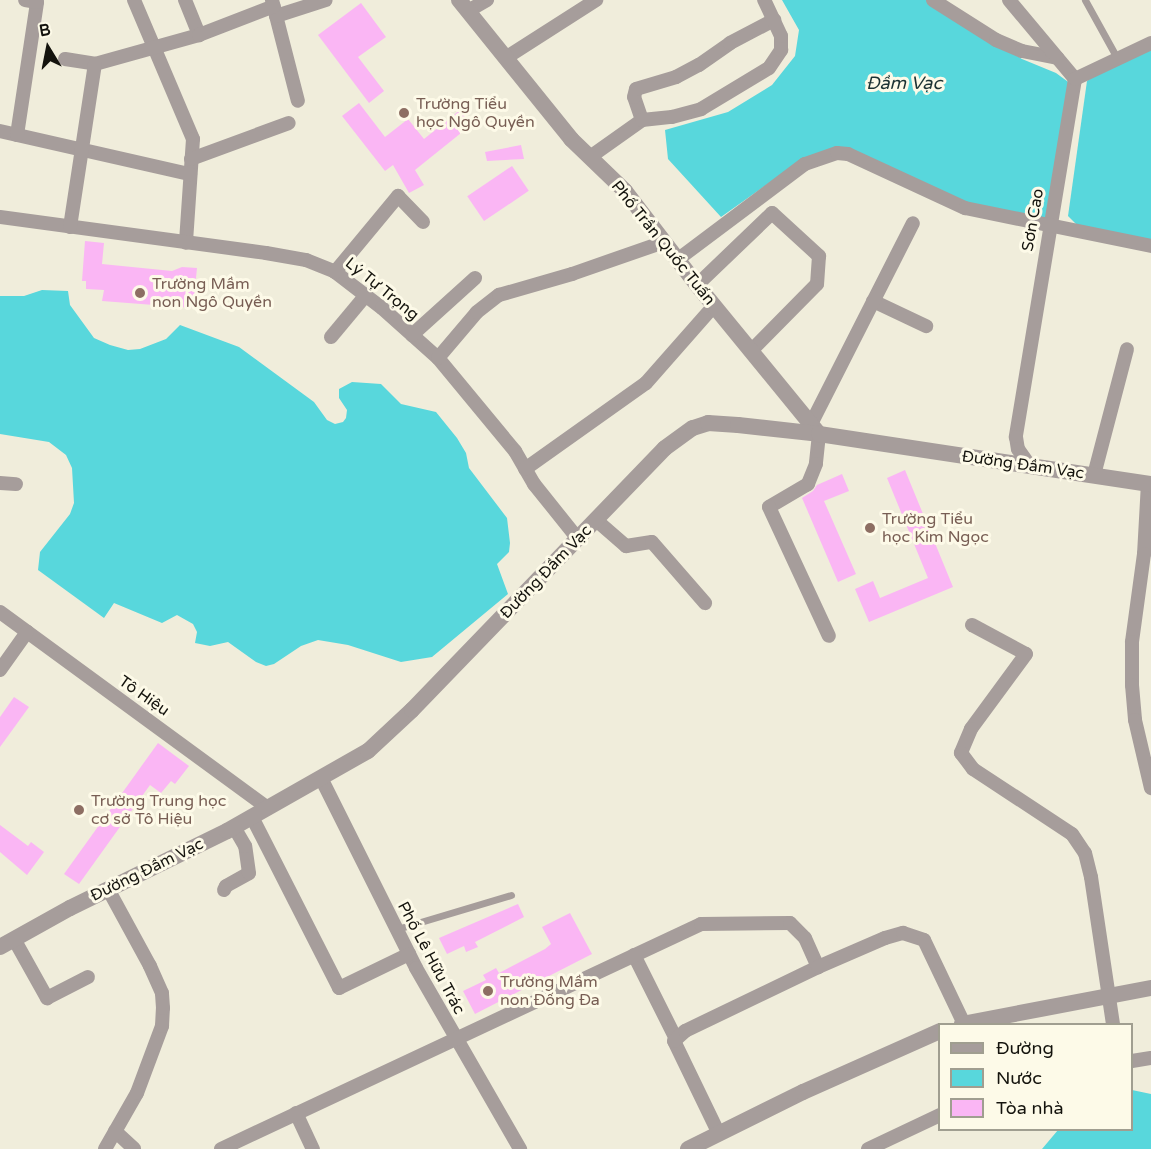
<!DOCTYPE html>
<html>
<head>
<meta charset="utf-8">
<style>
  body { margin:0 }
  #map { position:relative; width:1151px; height:1149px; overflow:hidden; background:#f0eddb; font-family:"Varela Round",sans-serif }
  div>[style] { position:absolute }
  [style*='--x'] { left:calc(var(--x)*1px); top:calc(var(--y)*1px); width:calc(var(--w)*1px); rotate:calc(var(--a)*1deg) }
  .water>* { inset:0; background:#58d7dc }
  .building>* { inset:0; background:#fab6f4; transform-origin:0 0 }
  .service>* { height:7px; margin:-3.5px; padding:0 3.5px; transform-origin:3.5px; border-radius:3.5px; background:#a69d9b }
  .minor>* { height:14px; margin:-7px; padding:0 7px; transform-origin:7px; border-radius:7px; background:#a69d9b }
  .tertiary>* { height:16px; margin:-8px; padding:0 8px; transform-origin:8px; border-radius:8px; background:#a69d9b }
  .dots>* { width:16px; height:16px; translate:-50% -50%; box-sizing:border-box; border:3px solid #fdfae8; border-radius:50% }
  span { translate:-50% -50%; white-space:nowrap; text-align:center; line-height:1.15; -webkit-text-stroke:6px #fdfae8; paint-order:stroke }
  .education-label { font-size:16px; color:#785e54 }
  .left { translate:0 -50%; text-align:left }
  .street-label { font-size:16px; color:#14130d }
  .water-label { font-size:18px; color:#1b3233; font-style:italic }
  .legend { position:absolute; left:938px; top:1023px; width:195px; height:108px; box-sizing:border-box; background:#fdfae8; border:2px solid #a09e90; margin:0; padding:8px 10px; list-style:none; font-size:18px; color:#14130d }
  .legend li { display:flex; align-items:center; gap:12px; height:30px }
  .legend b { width:30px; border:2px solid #a09e90 }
  .north { position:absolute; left:18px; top:18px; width:60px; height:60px; -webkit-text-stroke:4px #fdfae8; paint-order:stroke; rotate:350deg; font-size:16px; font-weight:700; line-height:24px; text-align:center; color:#14130d }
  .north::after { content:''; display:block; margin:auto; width:21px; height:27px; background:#14130d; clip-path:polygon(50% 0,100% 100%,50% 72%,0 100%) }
</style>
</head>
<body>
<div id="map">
  <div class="water">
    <i style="clip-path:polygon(782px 0,927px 0,1022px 59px,1056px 73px,1071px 84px,1046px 219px,968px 203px,869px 159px,803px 159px,721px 217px,668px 159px,665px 130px,728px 112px,772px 85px,795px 56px,799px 30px)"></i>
    <i style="clip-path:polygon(1151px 48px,1151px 242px,1082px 230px,1068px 216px,1087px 81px,1103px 69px)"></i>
    <i style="clip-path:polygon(42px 290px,68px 291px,70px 305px,94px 338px,110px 345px,128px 350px,140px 349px,166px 339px,180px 325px,239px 347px,314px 402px,327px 420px,335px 424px,343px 422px,346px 418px,347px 410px,339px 398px,339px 389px,352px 382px,381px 384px,401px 404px,436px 412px,457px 438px,466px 453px,469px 468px,507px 518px,510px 543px,509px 552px,497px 564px,508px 594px,432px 657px,401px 662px,348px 645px,318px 640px,301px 646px,274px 664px,266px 666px,256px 662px,228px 642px,210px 646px,195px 643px,197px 632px,193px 624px,177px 615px,162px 623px,114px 603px,104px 618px,38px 570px,40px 552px,70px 514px,74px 503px,72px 468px,66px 455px,49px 442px,0 434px,0 296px,24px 296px)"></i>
    <i style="clip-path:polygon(1132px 1090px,1151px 1094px,1151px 1149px,1042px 1149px,1058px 1130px,1132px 1130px)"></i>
  </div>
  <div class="building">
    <i style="clip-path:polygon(361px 3px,386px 37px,358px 57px,384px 91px,369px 103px,318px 35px)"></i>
    <i style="clip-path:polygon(359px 103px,385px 137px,408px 119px,424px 139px,460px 110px,471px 125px,415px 170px,424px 185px,409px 193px,393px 165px,385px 171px,342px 116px)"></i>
    <i style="clip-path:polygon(521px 145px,524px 159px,487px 161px,485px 152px)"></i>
    <i style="left:512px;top:166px;width:30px;height:54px;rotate:56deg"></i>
    <i style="clip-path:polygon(85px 241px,104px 243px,102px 264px,172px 271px,182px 267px,197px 268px,193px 308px,102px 301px,104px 290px,86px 289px,86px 281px,82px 281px)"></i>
    <i style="clip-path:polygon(905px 470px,953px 587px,869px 622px,855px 589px,873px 581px,880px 598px,928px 578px,887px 478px)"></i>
    <i style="clip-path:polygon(842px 474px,849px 491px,824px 501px,856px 574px,838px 582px,802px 498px,813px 491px,817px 485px)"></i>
    <i style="clip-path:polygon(14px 697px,29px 707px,0 747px,0 717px)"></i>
    <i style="clip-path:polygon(158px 743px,189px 766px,175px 784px,171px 781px,161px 793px,150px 785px,79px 884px,64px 874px)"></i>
    <i style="clip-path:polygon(0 825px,28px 846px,31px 842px,44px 852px,27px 875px,0 852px)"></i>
    <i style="clip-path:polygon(518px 904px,524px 917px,475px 942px,478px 947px,466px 952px,464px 946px,447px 954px,439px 938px)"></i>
    <i style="clip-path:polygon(570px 913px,592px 954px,475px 1014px,463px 991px,486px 980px,483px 975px,496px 968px,499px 973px,545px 949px,551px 944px,542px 927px)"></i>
  </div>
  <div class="service">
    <i style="--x:1085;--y:0;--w:66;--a:61.1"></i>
    <i style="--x:397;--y:929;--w:119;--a:-16.6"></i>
  </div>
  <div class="minor">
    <i style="--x:134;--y:0;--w:151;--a:67"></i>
    <i style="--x:193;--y:139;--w:104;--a:93.9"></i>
    <i style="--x:185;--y:0;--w:38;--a:68"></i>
    <i style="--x:272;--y:0;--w:104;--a:75.6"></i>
    <i style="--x:933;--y:0;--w:75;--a:32.4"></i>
    <i style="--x:996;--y:40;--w:28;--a:23"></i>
    <i style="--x:1022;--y:51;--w:36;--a:11"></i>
    <i style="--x:1009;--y:0;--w:103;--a:50.1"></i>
    <i style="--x:1075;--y:79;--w:363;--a:99.4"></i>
    <i style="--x:1016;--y:437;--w:12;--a:81"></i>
    <i style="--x:1018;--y:449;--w:19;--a:55"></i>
    <i style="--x:468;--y:11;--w:22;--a:-30"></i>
    <i style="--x:276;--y:16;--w:52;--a:-17.7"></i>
    <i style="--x:507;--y:57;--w:106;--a:-32.6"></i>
    <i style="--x:65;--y:59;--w:30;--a:9"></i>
    <i style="--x:95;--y:64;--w:108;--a:-15.6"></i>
    <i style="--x:199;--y:35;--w:80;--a:-21.1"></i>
    <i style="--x:1075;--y:79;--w:84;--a:-25.3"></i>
    <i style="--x:642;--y:120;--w:24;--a:-109"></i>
    <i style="--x:634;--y:97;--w:8;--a:-76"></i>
    <i style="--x:636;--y:89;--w:42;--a:-16.7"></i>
    <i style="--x:676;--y:77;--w:26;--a:-28"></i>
    <i style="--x:699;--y:65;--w:38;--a:-35"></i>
    <i style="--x:730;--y:43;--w:50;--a:-27.6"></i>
    <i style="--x:0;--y:131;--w:195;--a:12.8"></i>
    <i style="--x:17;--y:135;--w:134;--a:-81.4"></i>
    <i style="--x:37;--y:2;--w:12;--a:-171"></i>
    <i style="--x:590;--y:157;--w:64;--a:-35.4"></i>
    <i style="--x:642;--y:120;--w:30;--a:-6"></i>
    <i style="--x:672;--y:117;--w:30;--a:-15"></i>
    <i style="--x:701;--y:109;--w:79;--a:-31.1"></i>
    <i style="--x:769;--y:68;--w:22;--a:-56"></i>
    <i style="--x:781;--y:50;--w:14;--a:-90"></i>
    <i style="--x:781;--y:36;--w:40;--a:-115"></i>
    <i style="--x:191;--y:159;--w:104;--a:-20.2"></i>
    <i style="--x:0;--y:217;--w:268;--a:7.7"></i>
    <i style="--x:266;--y:253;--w:41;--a:9.9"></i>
    <i style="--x:306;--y:260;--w:31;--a:22"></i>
    <i style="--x:335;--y:272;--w:59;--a:37.5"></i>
    <i style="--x:382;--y:308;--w:75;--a:41.8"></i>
    <i style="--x:438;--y:358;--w:121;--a:50.4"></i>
    <i style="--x:515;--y:451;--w:38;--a:60"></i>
    <i style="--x:534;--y:484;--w:70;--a:51.3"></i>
    <i style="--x:70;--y:227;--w:165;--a:-81.3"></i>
    <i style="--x:677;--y:260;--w:160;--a:-36.9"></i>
    <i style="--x:805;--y:164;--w:34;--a:-19"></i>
    <i style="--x:837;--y:153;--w:11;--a:5"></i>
    <i style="--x:848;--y:154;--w:129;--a:24.8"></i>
    <i style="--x:965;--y:208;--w:190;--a:11.5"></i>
    <i style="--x:335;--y:272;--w:99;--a:-50.3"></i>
    <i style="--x:398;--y:196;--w:36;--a:46"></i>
    <i style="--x:697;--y:285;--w:104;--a:-43.8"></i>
    <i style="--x:772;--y:213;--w:64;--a:42.5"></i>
    <i style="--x:819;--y:256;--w:28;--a:94"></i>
    <i style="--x:817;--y:284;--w:94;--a:134.6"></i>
    <i style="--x:873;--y:301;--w:59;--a:25.3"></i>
    <i style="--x:412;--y:335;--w:85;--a:-42.1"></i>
    <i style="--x:331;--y:337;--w:55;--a:-50.2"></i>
    <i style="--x:438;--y:358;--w:60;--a:-49.7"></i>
    <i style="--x:477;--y:312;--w:28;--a:-38"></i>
    <i style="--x:499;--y:295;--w:76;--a:-16"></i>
    <i style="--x:572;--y:274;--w:97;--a:-19.2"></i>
    <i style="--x:811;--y:424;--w:225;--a:-63.1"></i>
    <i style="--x:819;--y:434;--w:30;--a:96"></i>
    <i style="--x:816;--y:464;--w:22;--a:112"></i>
    <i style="--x:808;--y:484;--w:45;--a:149.5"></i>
    <i style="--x:769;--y:507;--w:142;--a:65.1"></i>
    <i style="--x:525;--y:469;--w:148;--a:-35.4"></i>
    <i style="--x:646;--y:383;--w:103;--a:-48.6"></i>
    <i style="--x:1094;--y:475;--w:130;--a:-75.3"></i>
    <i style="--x:0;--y:483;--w:16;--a:4"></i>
    <i style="--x:1148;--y:483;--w:71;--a:93.2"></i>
    <i style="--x:1144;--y:554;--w:89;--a:97.8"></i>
    <i style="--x:1132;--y:642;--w:43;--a:90"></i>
    <i style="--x:1132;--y:685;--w:35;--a:85"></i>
    <i style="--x:1135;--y:720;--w:70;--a:76.8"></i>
    <i style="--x:596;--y:520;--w:40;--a:41"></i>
    <i style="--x:626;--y:546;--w:26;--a:-9"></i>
    <i style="--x:652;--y:542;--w:81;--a:49"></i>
    <i style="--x:0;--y:612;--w:332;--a:36.2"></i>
    <i style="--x:972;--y:625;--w:61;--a:28.2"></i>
    <i style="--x:1026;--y:654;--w:93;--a:126.3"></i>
    <i style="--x:971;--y:729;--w:26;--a:113"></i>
    <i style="--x:961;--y:753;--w:20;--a:53"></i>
    <i style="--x:973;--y:769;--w:118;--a:33.3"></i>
    <i style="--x:1072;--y:834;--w:23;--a:56"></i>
    <i style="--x:1085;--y:853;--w:25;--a:76"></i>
    <i style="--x:1091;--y:877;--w:149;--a:81.5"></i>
    <i style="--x:0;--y:670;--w:47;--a:-54.6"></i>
    <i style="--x:321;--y:778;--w:212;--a:63.4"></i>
    <i style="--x:416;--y:968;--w:209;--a:60.1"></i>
    <i style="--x:252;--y:817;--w:192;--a:63"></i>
    <i style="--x:339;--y:988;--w:78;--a:-25.9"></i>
    <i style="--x:224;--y:890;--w:4;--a:-63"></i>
    <i style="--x:226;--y:886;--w:26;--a:-29"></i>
    <i style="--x:249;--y:873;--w:27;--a:-98"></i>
    <i style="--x:245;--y:846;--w:22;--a:-120"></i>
    <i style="--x:14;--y:939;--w:68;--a:60.8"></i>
    <i style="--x:47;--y:998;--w:46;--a:-27.1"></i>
    <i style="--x:634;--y:955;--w:94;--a:63.4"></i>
    <i style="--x:1132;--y:1061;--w:19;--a:-9"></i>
    <i style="--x:296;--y:1113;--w:40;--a:65"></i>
    <i style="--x:115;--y:1131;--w:26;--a:43"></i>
    <i style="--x:719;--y:1134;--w:103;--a:-115.8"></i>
    <i style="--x:674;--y:1041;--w:15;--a:-42"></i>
    <i style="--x:685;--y:1031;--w:148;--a:-25.7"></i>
    <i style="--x:105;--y:1149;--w:64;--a:-60.3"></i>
    <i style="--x:137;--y:1093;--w:72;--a:-69.5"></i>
    <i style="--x:162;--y:1026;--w:18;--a:-87"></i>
    <i style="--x:163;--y:1008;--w:15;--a:-94"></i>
    <i style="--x:162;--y:993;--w:30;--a:-114"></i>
    <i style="--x:150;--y:966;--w:88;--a:-118.6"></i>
    <i style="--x:221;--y:1149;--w:530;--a:-25.11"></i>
    <i style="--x:701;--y:924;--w:89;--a:-0.6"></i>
    <i style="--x:790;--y:923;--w:21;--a:45"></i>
    <i style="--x:805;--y:938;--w:32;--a:66"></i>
    <i style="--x:818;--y:967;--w:73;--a:-23.4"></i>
    <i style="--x:885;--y:938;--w:19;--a:-16"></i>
    <i style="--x:903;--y:933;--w:22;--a:18"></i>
    <i style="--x:924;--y:940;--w:93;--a:64.5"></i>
    <i style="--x:868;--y:1149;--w:80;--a:-25.3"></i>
  </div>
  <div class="tertiary">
    <i style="--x:459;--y:0;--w:179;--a:51.1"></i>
    <i style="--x:571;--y:139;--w:75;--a:43.9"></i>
    <i style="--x:625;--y:191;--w:118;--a:52.5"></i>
    <i style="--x:697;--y:285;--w:193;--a:50.7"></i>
    <i style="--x:0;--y:947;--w:80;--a:-29.1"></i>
    <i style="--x:70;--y:908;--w:175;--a:-26.1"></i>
    <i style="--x:227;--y:831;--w:162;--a:-29.6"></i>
    <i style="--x:368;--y:751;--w:60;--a:-43"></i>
    <i style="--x:412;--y:710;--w:364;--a:-46"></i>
    <i style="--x:665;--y:448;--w:34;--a:-36"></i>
    <i style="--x:693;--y:428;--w:16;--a:-18"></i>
    <i style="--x:708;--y:423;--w:30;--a:4"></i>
    <i style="--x:738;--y:425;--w:81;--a:6.3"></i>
    <i style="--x:819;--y:434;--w:336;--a:8.6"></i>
    <i style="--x:962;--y:1024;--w:192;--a:-10.8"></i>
    <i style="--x:688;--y:1149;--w:128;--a:-26.4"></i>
    <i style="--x:803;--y:1092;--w:150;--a:-24"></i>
  </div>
  <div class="dots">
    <i style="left:404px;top:113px;background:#8d6e63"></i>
    <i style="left:140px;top:293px;background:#8d6e63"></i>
    <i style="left:870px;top:528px;background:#8d6e63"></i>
    <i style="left:79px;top:810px;background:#8d6e63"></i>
    <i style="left:488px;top:991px;background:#8d6e63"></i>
  </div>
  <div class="education-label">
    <span class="left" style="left:416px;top:113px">Trường Tiểu<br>học Ngô Quyền</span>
    <span class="left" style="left:152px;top:293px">Trường Mầm<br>non Ngô Quyền</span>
    <span class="left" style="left:882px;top:528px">Trường Tiểu<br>học Kim Ngọc</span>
    <span class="left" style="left:91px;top:810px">Trường Trung học<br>cơ sở Tô Hiệu</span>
    <span class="left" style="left:500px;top:991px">Trường Mầm<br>non Đống Đa</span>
  </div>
  <div class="street-label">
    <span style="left:1033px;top:220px;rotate:-80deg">Sơn Cao</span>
    <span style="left:663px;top:243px;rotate:51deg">Phố Trần Quốc Tuấn</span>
    <span style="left:382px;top:289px;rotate:39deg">Lý Tự Trọng</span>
    <span style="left:1023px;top:465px;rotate:8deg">Đường Đầm Vạc</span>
    <span style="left:546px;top:572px;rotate:-46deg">Đường Đầm Vạc</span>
    <span style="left:144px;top:696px;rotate:35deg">Tô Hiệu</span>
    <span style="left:147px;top:870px;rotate:-26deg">Đường Đầm Vạc</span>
    <span style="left:431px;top:958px;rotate:62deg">Phố Lê Hữu Trác</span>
  </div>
  <div class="water-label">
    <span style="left:904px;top:83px">Đầm Vạc</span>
  </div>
  <ul class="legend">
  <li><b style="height:8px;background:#a69d9b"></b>Đường</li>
  <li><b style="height:16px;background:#58d7dc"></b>Nước</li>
  <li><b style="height:16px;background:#fab6f4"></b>Tòa nhà</li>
  </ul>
  <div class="north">B</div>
</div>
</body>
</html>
